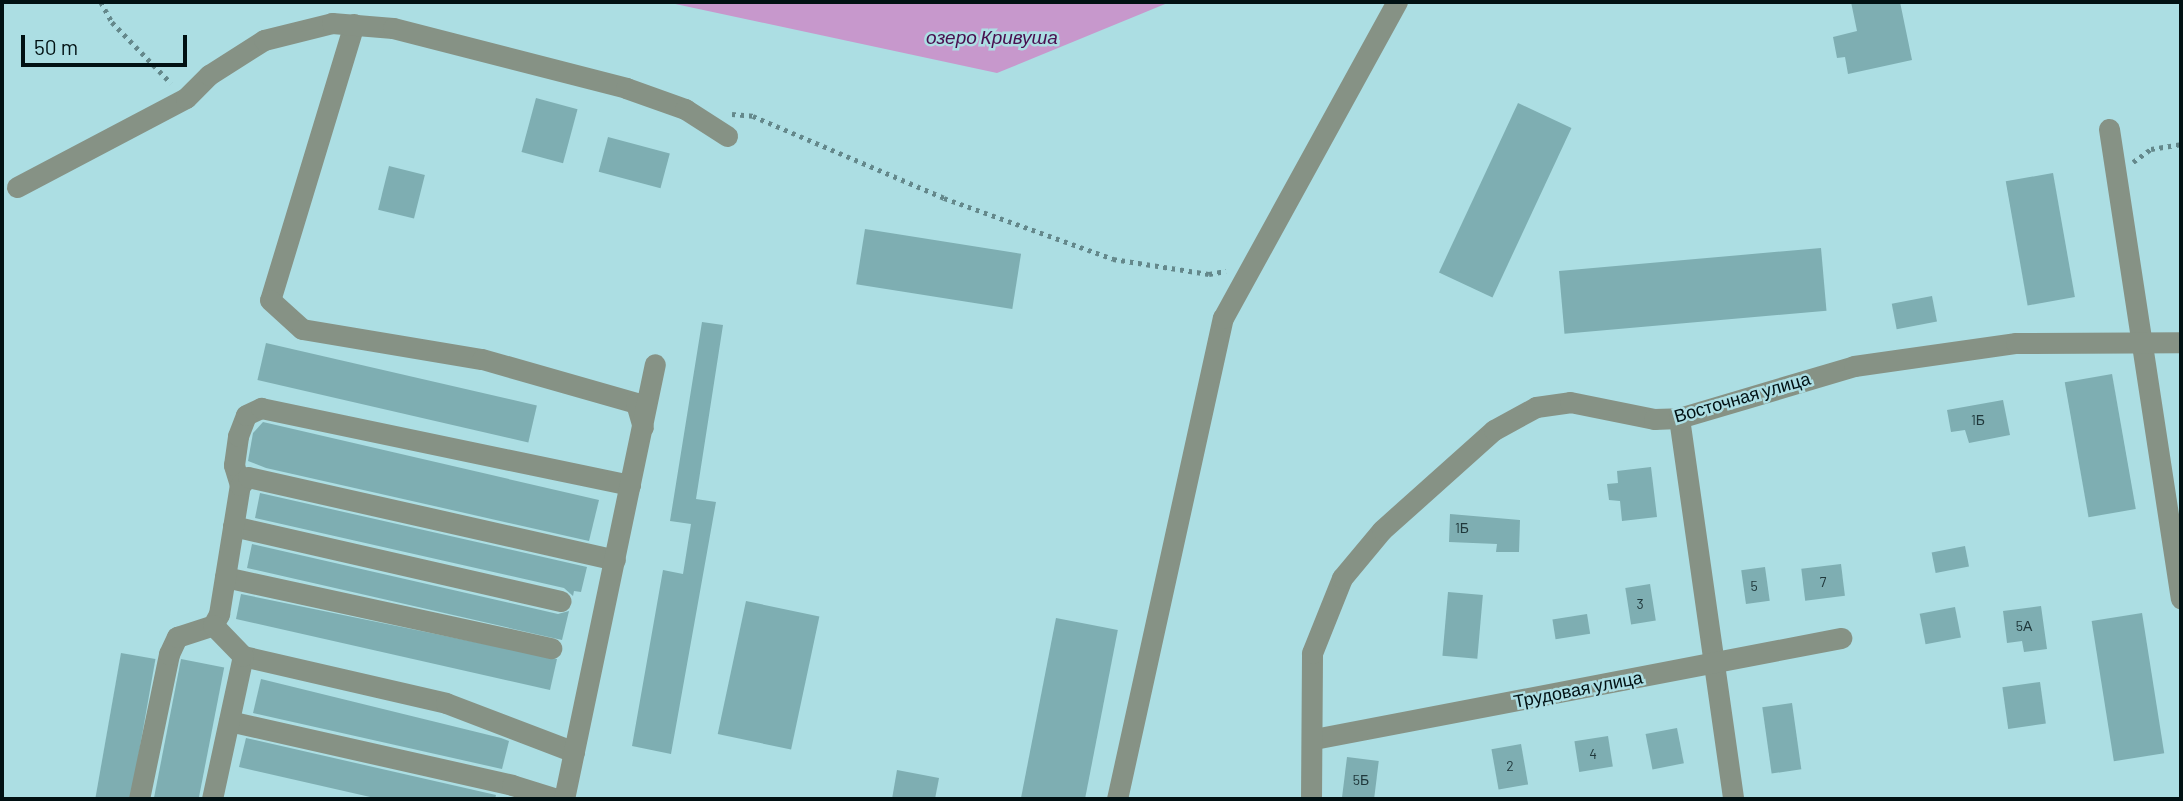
<!DOCTYPE html>
<html>
<head>
<meta charset="utf-8">
<style>
  body { margin:0 }
  #map { position:relative; width:2183px; height:801px; overflow:hidden; background:#acdee3; font-family:Barlow,sans-serif }
  div>[style] { position:absolute }
  [style*='--x'] { left:calc(var(--x)*1px); top:calc(var(--y)*1px); width:calc(var(--w)*1px); rotate:calc(var(--a)*1deg) }
  .water>* { inset:0; background:#c798cc }
  .building>* { inset:0; background:#7eaeb2; transform-origin:0 0 }
  .path>* { height:4.5px; margin-top:-2.25px; transform-origin:0; background:repeating-linear-gradient(90deg,#64888b 0 3.5px,transparent 0 8.5px) }
  .minor>* { height:21px; margin:-10.5px; padding:0 10.5px; transform-origin:10.5px; border-radius:10.5px; background:#869285 }
  span { translate:-50% -50%; white-space:nowrap; text-align:center; line-height:1.15; -webkit-text-stroke:5px #acdee3; paint-order:stroke }
  .number-label { font-size:14px; color:#20383b }
  .number-label span { -webkit-text-stroke-width:0 }
  .street-label { font-size:18px; color:#011113 }
  .water-label { font-size:19px; color:#480e4e; font-style:italic }
  .frame { position:absolute; inset:0; border:4px solid #011113; pointer-events:none }
  .scale { position:absolute; left:21px; top:35px; width:166px; height:32px; box-sizing:border-box; border:4px solid #011113; border-top:0; padding-left:9px; font-size:21px; line-height:24px; white-space:nowrap; color:#011113; -webkit-text-stroke:5px #acdee3; paint-order:stroke }
</style>
</head>
<body>
<div id="map">
  <div class="water">
    <i style="clip-path:polygon(666px 2px,1170px 2px,997px 73px)"></i>
  </div>
  <div class="building">
    <i style="clip-path:polygon(1851px 2px,1900px 2px,1912px 60px,1848px 74px,1845px 57px,1837px 58px,1833px 37px,1857px 31px)"></i>
    <i style="left:536px;top:98px;width:43px;height:56px;rotate:15deg"></i>
    <i style="left:1518px;top:103px;width:59px;height:187px;rotate:25deg"></i>
    <i style="left:608px;top:137px;width:64px;height:36px;rotate:15deg"></i>
    <i style="left:389px;top:166px;width:37px;height:45px;rotate:14deg"></i>
    <i style="left:2053px;top:173px;width:126px;height:48px;rotate:80deg"></i>
    <i style="left:865px;top:229px;width:158px;height:56px;rotate:9deg"></i>
    <i style="left:1821px;top:248px;width:63px;height:263px;rotate:85deg"></i>
    <i style="left:1932px;top:296px;width:26px;height:41px;rotate:79deg"></i>
    <i style="clip-path:polygon(702px 322px,723px 325px,696px 499px,716px 502px,671px 754px,632px 746px,663px 570px,683px 574px,691px 524px,670px 521px)"></i>
    <i style="left:266px;top:343px;width:278px;height:38px;rotate:13deg"></i>
    <i style="left:2112px;top:374px;width:137px;height:48px;rotate:80deg"></i>
    <i style="clip-path:polygon(2003px 400px,2010px 435px,1969px 443px,1965px 430px,1951px 432px,1947px 410px)"></i>
    <i style="clip-path:polygon(263px 422px,599px 500px,589px 541px,266px 468px,248px 461px,253px 433px)"></i>
    <i style="clip-path:polygon(1651px 467px,1657px 517px,1622px 521px,1620px 501px,1609px 500px,1607px 484px,1618px 483px,1617px 471px)"></i>
    <i style="clip-path:polygon(260px 493px,587px 567px,581px 592px,574px 591px,573px 596px,564px 588px,255px 518px)"></i>
    <i style="clip-path:polygon(1450px 514px,1520px 520px,1519px 552px,1496px 552px,1497px 544px,1449px 542px)"></i>
    <i style="clip-path:polygon(252px 544px,558px 614px,569px 611px,562px 640px,247px 568px)"></i>
    <i style="left:1965px;top:546px;width:21px;height:34px;rotate:79deg"></i>
    <i style="left:1841px;top:564px;width:32px;height:40px;rotate:83deg"></i>
    <i style="left:1765px;top:567px;width:34px;height:24px;rotate:82deg"></i>
    <i style="left:1650px;top:584px;width:37px;height:25px;rotate:81deg"></i>
    <i style="left:1448px;top:592px;width:35px;height:64px;rotate:5deg"></i>
    <i style="clip-path:polygon(241px 594px,557px 659px,550px 690px,236px 619px)"></i>
    <i style="left:746px;top:601px;width:75px;height:136px;rotate:12deg"></i>
    <i style="clip-path:polygon(2041px 606px,2047px 649px,2024px 652px,2022px 641px,2007px 643px,2003px 611px)"></i>
    <i style="left:1955px;top:607px;width:31px;height:36px;rotate:79deg"></i>
    <i style="left:2142px;top:613px;width:142px;height:51px;rotate:81deg"></i>
    <i style="left:1587px;top:614px;width:20px;height:35px;rotate:81deg"></i>
    <i style="left:1056px;top:618px;width:63px;height:185px;rotate:11deg"></i>
    <i style="left:121px;top:653px;width:35px;height:148px;rotate:10deg"></i>
    <i style="left:181px;top:659px;width:44px;height:143px;rotate:11deg"></i>
    <i style="clip-path:polygon(261px 679px,501px 738px,509px 741px,502px 769px,253px 713px)"></i>
    <i style="left:2040px;top:682px;width:42px;height:38px;rotate:82deg"></i>
    <i style="left:1792px;top:703px;width:67px;height:30px;rotate:82deg"></i>
    <i style="left:1677px;top:728px;width:36px;height:32px;rotate:79deg"></i>
    <i style="left:1608px;top:736px;width:31px;height:34px;rotate:81deg"></i>
    <i style="clip-path:polygon(246px 738px,496px 795px,495px 799px,379px 799px,239px 767px)"></i>
    <i style="left:1521px;top:744px;width:41px;height:30px;rotate:80deg"></i>
    <i style="left:1347px;top:757px;width:32px;height:42px;rotate:7deg"></i>
    <i style="clip-path:polygon(897px 770px,939px 778px,935px 799px,892px 799px)"></i>
  </div>
  <div class="path">
    <i style="--x:101;--y:2;--w:23;--a:61"></i>
    <i style="--x:112;--y:22;--w:85;--a:46"></i>
    <i style="--x:732;--y:114;--w:21;--a:5"></i>
    <i style="--x:753;--y:116;--w:208;--a:23.2"></i>
    <i style="--x:944;--y:198;--w:180;--a:19.8"></i>
    <i style="--x:1113;--y:259;--w:97;--a:8.9"></i>
    <i style="--x:1209;--y:274;--w:17;--a:-10"></i>
    <i style="--x:2133;--y:162;--w:22;--a:-36"></i>
    <i style="--x:2151;--y:149;--w:30;--a:-9"></i>
  </div>
  <div class="minor">
    <i style="--x:354;--y:24;--w:288;--a:106.9"></i>
    <i style="--x:270;--y:300;--w:43;--a:42.2"></i>
    <i style="--x:302;--y:329;--w:182;--a:9.5"></i>
    <i style="--x:482;--y:359;--w:160;--a:15.9"></i>
    <i style="--x:636;--y:403;--w:25;--a:74"></i>
    <i style="--x:2109;--y:129;--w:475;--a:81.3"></i>
    <i style="--x:17;--y:187;--w:191;--a:-27.8"></i>
    <i style="--x:186;--y:98;--w:33;--a:-45"></i>
    <i style="--x:209;--y:75;--w:65;--a:-32.5"></i>
    <i style="--x:264;--y:40;--w:70;--a:-14"></i>
    <i style="--x:332;--y:23;--w:61;--a:4.7"></i>
    <i style="--x:393;--y:28;--w:241;--a:14.4"></i>
    <i style="--x:626;--y:88;--w:63;--a:19.6"></i>
    <i style="--x:685;--y:109;--w:50;--a:32.7"></i>
    <i style="--x:1679;--y:418;--w:385;--a:81.9"></i>
    <i style="--x:240;--y:485;--w:21;--a:-107"></i>
    <i style="--x:234;--y:465;--w:29;--a:-82"></i>
    <i style="--x:238;--y:436;--w:22;--a:-69"></i>
    <i style="--x:246;--y:415;--w:17;--a:-25"></i>
    <i style="--x:261;--y:408;--w:377;--a:11.8"></i>
    <i style="--x:233;--y:526;--w:336;--a:12.9"></i>
    <i style="--x:225;--y:577;--w:334;--a:12.3"></i>
    <i style="--x:243;--y:656;--w:208;--a:13"></i>
    <i style="--x:446;--y:703;--w:137;--a:20.9"></i>
    <i style="--x:229;--y:721;--w:290;--a:12.7"></i>
    <i style="--x:512;--y:785;--w:47;--a:17.3"></i>
    <i style="--x:1314;--y:739;--w:537;--a:-10.85"></i>
    <i style="--x:139;--y:799;--w:148;--a:-78.3"></i>
    <i style="--x:169;--y:654;--w:19;--a:-65"></i>
    <i style="--x:177;--y:637;--w:38;--a:-18"></i>
    <i style="--x:213;--y:625;--w:13;--a:-61"></i>
    <i style="--x:219;--y:614;--w:131;--a:-80.8"></i>
    <i style="--x:240;--y:485;--w:11;--a:-45"></i>
    <i style="--x:248;--y:477;--w:376;--a:12.7"></i>
    <i style="--x:212;--y:799;--w:146;--a:-77.8"></i>
    <i style="--x:243;--y:656;--w:43;--a:-134.1"></i>
    <i style="--x:564;--y:799;--w:444;--a:-78.2"></i>
    <i style="--x:1117;--y:799;--w:493;--a:-77.6"></i>
    <i style="--x:1223;--y:318;--w:361;--a:-61.2"></i>
    <i style="--x:1311;--y:799;--w:146;--a:-89.6"></i>
    <i style="--x:1312;--y:653;--w:81;--a:-68.2"></i>
    <i style="--x:1342;--y:578;--w:62;--a:-50.2"></i>
    <i style="--x:1382;--y:530;--w:150;--a:-41.8"></i>
    <i style="--x:1494;--y:430;--w:48;--a:-28.7"></i>
    <i style="--x:1536;--y:407;--w:34;--a:-8"></i>
    <i style="--x:1570;--y:402;--w:86;--a:11.4"></i>
    <i style="--x:1654;--y:419;--w:25;--a:-2"></i>
    <i style="--x:1679;--y:418;--w:183;--a:-16.5"></i>
    <i style="--x:1854;--y:366;--w:164;--a:-8.1"></i>
    <i style="--x:2016;--y:343;--w:165;--a:-0.3"></i>
  </div>
  <div class="number-label">
    <span style="left:1978px;top:420px">1Б</span>
    <span style="left:1462px;top:528px">1Б</span>
    <span style="left:1823px;top:582px">7</span>
    <span style="left:1754px;top:586px">5</span>
    <span style="left:1640px;top:604px">3</span>
    <span style="left:2024px;top:626px">5А</span>
    <span style="left:1593px;top:754px">4</span>
    <span style="left:1510px;top:766px">2</span>
    <span style="left:1361px;top:780px">5Б</span>
  </div>
  <div class="street-label">
    <span style="left:1742px;top:397px;rotate:-16deg">Восточная улица</span>
    <span style="left:1578px;top:689px;rotate:-11deg">Трудовая улица</span>
  </div>
  <div class="water-label">
    <span style="left:992px;top:37px">озеро Кривуша</span>
  </div>
  <div class="frame"></div>
  <div class="scale">50 m</div>
</div>
</body>
</html>
